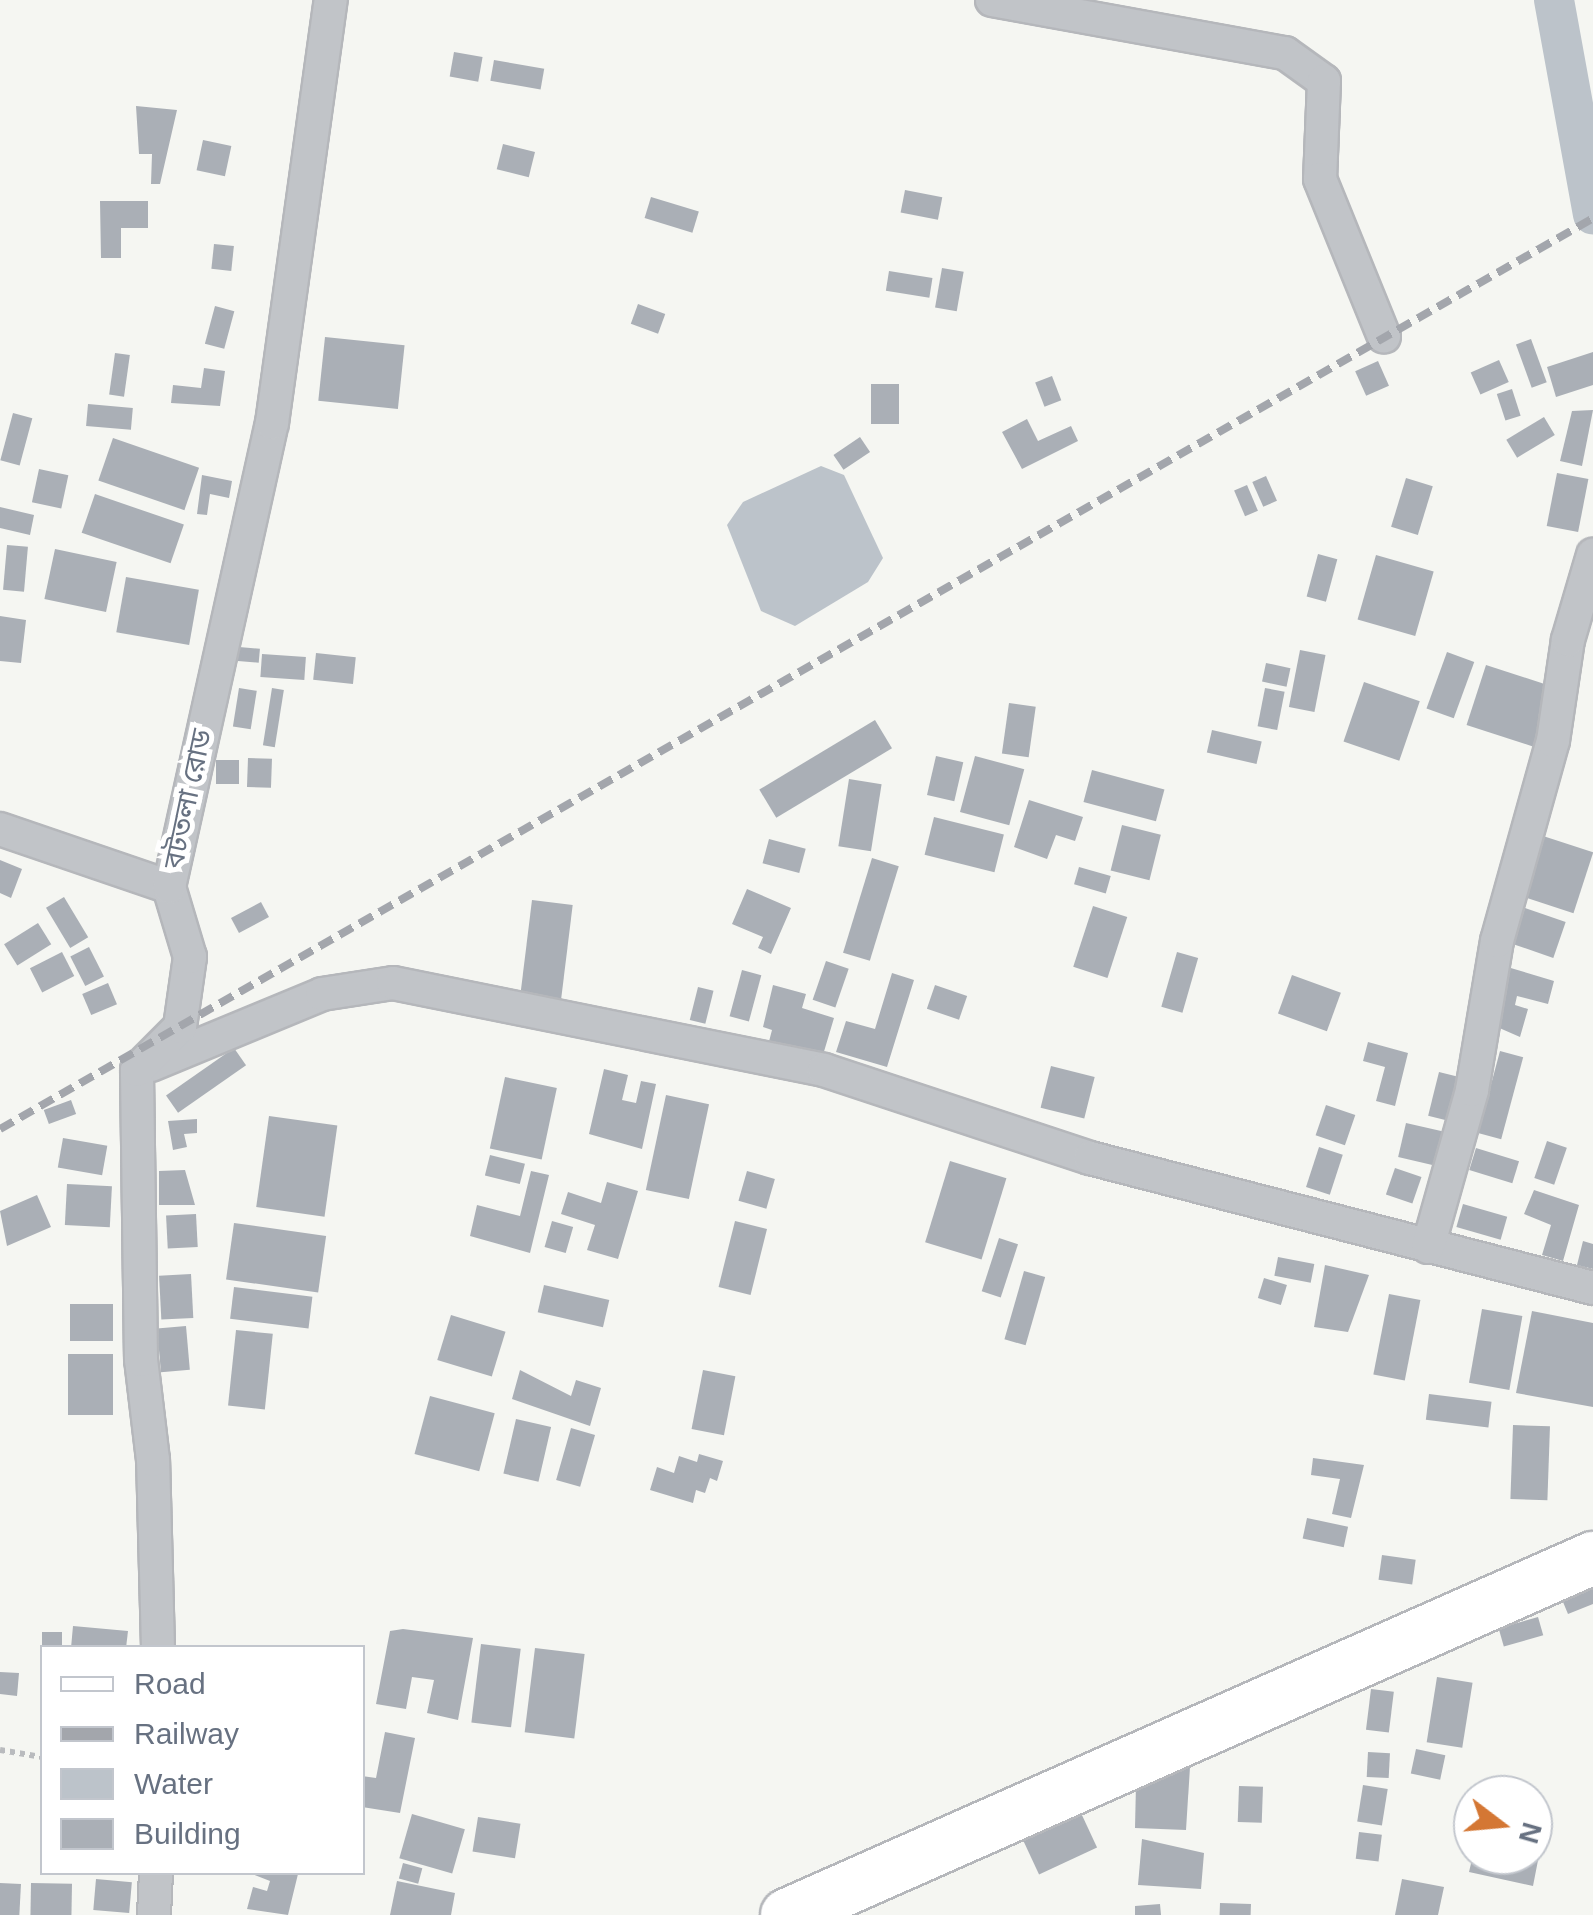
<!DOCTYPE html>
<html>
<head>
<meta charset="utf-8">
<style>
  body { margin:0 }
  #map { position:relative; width:1593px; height:1915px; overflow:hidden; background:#f5f6f2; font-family:Helvetica,"Noto Sans Bengali",sans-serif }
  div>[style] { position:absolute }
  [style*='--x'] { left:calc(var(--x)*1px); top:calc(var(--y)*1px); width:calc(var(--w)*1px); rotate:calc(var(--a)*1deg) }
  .water>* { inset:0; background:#bcc3ca }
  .canal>* { height:40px; margin:-20px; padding:0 20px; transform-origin:20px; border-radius:20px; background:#bcc3ca }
  .building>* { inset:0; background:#aaafb6; transform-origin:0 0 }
  .path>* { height:6px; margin-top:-3px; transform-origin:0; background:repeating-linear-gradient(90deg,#b9bbbe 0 5px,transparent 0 10px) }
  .roads { filter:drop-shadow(2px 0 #b5b7bb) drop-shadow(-2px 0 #b5b7bb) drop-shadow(0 2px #b5b7bb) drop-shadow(0 -2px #b5b7bb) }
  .street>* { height:32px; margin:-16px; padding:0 16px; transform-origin:16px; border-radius:16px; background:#c1c4c8 }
  .primary>* { height:52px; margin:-26px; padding:0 26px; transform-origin:26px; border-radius:26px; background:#fff }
  .rail>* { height:8px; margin-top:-4px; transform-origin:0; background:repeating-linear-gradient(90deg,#a3a6ac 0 15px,transparent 0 23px) }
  span { translate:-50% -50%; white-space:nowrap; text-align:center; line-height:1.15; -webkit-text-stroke:10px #fff; paint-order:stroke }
  .street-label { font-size:28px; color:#677181 }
  .legend { position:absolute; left:40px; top:1645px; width:325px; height:230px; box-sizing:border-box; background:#fff; border:2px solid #c2c6cd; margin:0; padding:12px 18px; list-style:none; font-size:30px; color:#677181 }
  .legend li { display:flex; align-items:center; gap:20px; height:50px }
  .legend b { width:50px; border:2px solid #c2c6cd }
  .north { position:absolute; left:1453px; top:1775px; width:100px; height:100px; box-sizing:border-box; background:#fff; border:2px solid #c2c6cd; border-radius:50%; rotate:106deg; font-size:28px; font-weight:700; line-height:40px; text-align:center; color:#677181 }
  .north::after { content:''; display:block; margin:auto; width:35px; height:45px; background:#d47734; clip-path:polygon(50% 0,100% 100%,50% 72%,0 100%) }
</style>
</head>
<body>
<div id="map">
  <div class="water">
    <i style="clip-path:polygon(821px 466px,844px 475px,883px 558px,868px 582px,795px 626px,761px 611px,727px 525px,743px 502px)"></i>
  </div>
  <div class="canal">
    <i style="--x:1554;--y:0;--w:218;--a:79.7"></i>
  </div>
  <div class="building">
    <i style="left:454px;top:52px;width:29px;height:25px;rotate:10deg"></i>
    <i style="left:494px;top:60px;width:51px;height:21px;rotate:10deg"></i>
    <i style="clip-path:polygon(136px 106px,177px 110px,160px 184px,151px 184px,152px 154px,139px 154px)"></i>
    <i style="left:203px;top:140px;width:29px;height:31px;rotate:12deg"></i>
    <i style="left:503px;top:144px;width:33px;height:26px;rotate:14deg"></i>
    <i style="left:905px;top:190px;width:38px;height:23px;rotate:11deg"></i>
    <i style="left:651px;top:197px;width:50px;height:22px;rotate:17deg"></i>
    <i style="clip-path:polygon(100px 201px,148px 201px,148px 228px,121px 228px,121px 258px,101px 258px)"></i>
    <i style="left:214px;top:244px;width:20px;height:25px;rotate:6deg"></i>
    <i style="left:942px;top:268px;width:22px;height:40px;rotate:10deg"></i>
    <i style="left:889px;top:271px;width:44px;height:20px;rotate:9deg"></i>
    <i style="left:638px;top:304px;width:29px;height:21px;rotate:20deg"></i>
    <i style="left:215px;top:306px;width:20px;height:39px;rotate:15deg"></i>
    <i style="left:325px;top:337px;width:80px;height:64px;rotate:6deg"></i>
    <i style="left:1531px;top:339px;width:46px;height:16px;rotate:70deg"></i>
    <i style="clip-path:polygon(1593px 352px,1593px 385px,1556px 397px,1547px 367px)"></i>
    <i style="left:115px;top:353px;width:15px;height:42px;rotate:8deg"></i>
    <i style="left:1499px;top:360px;width:24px;height:31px;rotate:66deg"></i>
    <i style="left:1378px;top:361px;width:27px;height:25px;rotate:66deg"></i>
    <i style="clip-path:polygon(204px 368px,225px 371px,220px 406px,171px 403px,173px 385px,201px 388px)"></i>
    <i style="left:1052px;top:376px;width:26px;height:18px;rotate:69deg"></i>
    <i style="left:871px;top:384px;width:28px;height:40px"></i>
    <i style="left:1512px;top:389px;width:28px;height:16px;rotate:72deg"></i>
    <i style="left:88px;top:404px;width:45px;height:22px;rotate:5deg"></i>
    <i style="clip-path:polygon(1593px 410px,1582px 466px,1560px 461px,1572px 411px)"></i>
    <i style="left:13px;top:413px;width:20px;height:49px;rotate:15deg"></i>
    <i style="left:1544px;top:417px;width:21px;height:44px;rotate:59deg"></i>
    <i style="clip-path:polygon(1027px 419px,1038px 441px,1071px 426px,1078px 441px,1022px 469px,1002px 432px)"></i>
    <i style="left:860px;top:437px;width:18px;height:32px;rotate:56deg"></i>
    <i style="left:113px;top:438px;width:91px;height:45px;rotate:19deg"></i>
    <i style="left:39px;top:469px;width:30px;height:34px;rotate:12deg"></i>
    <i style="left:1557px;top:473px;width:32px;height:54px;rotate:11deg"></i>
    <i style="clip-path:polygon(202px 475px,232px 481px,229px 498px,210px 494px,207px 515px,197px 514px)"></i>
    <i style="left:1266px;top:476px;width:27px;height:15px;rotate:66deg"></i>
    <i style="left:1406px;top:478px;width:28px;height:51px;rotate:17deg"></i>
    <i style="left:1247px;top:485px;width:28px;height:14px;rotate:67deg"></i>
    <i style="left:95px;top:494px;width:94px;height:41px;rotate:19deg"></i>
    <i style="clip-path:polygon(0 507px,34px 515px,30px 535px,0 528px)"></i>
    <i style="left:7px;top:545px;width:21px;height:45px;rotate:5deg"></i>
    <i style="left:55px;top:549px;width:63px;height:51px;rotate:12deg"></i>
    <i style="left:1318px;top:554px;width:20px;height:44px;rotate:15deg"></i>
    <i style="left:1376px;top:555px;width:60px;height:67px;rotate:16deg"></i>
    <i style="left:126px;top:577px;width:74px;height:56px;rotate:10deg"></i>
    <i style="clip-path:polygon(0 616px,26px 620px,21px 663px,0 661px)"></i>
    <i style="left:239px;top:647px;width:21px;height:14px;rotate:5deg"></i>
    <i style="left:1300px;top:650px;width:26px;height:58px;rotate:11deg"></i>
    <i style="left:1447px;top:652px;width:29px;height:60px;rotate:20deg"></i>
    <i style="left:316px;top:653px;width:40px;height:27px;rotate:6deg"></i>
    <i style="left:262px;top:654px;width:44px;height:23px;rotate:4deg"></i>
    <i style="left:1266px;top:663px;width:25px;height:19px;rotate:12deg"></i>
    <i style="left:1486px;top:665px;width:72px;height:63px;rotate:18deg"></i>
    <i style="left:1364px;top:682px;width:59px;height:63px;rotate:19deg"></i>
    <i style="left:239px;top:688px;width:18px;height:39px;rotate:9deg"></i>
    <i style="left:272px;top:688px;width:12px;height:58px;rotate:9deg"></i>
    <i style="left:1265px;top:688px;width:20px;height:39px;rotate:11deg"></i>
    <i style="left:1009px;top:703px;width:27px;height:51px;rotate:8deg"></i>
    <i style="left:875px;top:720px;width:33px;height:135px;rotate:59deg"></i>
    <i style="left:1212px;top:730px;width:51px;height:23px;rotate:13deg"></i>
    <i style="left:936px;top:756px;width:28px;height:40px;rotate:13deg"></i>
    <i style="left:975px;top:756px;width:51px;height:58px;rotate:15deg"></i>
    <i style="left:248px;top:758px;width:24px;height:29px;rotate:2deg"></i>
    <i style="left:216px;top:760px;width:23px;height:24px"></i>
    <i style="left:1092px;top:770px;width:75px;height:33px;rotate:15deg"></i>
    <i style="left:849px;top:779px;width:33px;height:68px;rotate:9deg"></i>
    <i style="clip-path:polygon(1029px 800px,1083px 817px,1075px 841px,1056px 835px,1047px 859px,1014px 847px)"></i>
    <i style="left:934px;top:817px;width:72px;height:39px;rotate:14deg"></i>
    <i style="left:1122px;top:825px;width:40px;height:47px;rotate:14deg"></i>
    <i style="left:1540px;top:835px;width:56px;height:64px;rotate:18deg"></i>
    <i style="left:769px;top:839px;width:38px;height:25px;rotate:15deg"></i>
    <i style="left:872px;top:858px;width:28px;height:99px;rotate:17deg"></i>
    <i style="clip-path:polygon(0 860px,22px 869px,11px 898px,0 893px)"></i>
    <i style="left:1079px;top:867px;width:33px;height:18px;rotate:16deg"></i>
    <i style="clip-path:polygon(747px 889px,791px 908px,771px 954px,758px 948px,763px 937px,732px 924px)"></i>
    <i style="left:64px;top:897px;width:47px;height:21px;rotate:59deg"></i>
    <i style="left:532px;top:900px;width:41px;height:98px;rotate:7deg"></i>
    <i style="left:261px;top:902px;width:17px;height:34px;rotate:62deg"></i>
    <i style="left:1093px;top:906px;width:36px;height:64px;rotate:18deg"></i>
    <i style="left:1525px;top:908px;width:43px;height:38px;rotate:19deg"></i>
    <i style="left:38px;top:923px;width:25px;height:40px;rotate:58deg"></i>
    <i style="left:89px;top:947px;width:33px;height:21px;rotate:63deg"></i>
    <i style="left:62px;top:952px;width:27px;height:36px;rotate:63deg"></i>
    <i style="left:1177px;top:952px;width:22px;height:57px;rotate:16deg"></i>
    <i style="left:826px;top:961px;width:24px;height:41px;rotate:19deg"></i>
    <i style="clip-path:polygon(1504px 966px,1554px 981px,1548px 1004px,1517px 996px,1515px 1005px,1528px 1009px,1520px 1037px,1488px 1023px)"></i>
    <i style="left:742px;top:970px;width:20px;height:48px;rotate:15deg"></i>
    <i style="clip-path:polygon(892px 973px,914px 980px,887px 1067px,836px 1052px,846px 1021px,875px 1029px)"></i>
    <i style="left:1292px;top:975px;width:52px;height:41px;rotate:20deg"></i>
    <i style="left:108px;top:983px;width:23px;height:28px;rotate:67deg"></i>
    <i style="clip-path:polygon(773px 985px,806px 994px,802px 1008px,834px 1018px,820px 1065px,767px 1049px,772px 1030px,763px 1027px)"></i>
    <i style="left:935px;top:985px;width:34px;height:25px;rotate:19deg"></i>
    <i style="left:698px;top:987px;width:16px;height:34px;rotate:14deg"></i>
    <i style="clip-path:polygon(1368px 1042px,1408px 1053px,1395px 1106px,1376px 1101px,1385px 1067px,1363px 1061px)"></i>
    <i style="left:234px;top:1048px;width:21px;height:83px;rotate:55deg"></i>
    <i style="left:1500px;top:1051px;width:24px;height:85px;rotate:15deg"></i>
    <i style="left:1051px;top:1066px;width:45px;height:43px;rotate:14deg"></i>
    <i style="clip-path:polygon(604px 1069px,628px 1075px,622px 1100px,636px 1103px,641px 1081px,656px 1084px,642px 1149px,589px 1134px)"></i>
    <i style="left:1439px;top:1072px;width:29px;height:45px;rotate:14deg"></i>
    <i style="left:505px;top:1077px;width:53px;height:73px;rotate:12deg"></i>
    <i style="left:666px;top:1095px;width:44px;height:97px;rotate:12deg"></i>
    <i style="left:71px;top:1100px;width:15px;height:29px;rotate:70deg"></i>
    <i style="left:1326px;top:1105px;width:31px;height:32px;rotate:19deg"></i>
    <i style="left:269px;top:1116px;width:69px;height:92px;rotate:8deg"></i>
    <i style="clip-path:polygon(197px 1119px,197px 1133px,184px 1134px,187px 1147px,173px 1150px,168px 1121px)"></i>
    <i style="left:1406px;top:1123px;width:45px;height:35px;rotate:13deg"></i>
    <i style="left:63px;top:1138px;width:45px;height:30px;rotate:10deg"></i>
    <i style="left:1547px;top:1141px;width:21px;height:39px;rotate:19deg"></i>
    <i style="left:1319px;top:1147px;width:25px;height:42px;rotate:18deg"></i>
    <i style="left:1476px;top:1148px;width:45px;height:23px;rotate:17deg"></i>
    <i style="left:490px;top:1155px;width:36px;height:21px;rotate:14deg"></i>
    <i style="left:950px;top:1161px;width:59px;height:85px;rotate:17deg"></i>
    <i style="left:1395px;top:1168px;width:28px;height:28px;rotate:19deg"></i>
    <i style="clip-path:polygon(185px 1170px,195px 1205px,159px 1205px,159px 1171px)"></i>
    <i style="clip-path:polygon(531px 1171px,549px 1175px,530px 1253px,470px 1236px,477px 1205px,520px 1216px)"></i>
    <i style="left:747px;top:1171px;width:29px;height:31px;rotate:16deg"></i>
    <i style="clip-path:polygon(607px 1182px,638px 1191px,618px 1259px,587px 1250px,595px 1225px,561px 1214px,568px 1192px,601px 1203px)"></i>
    <i style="left:67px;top:1184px;width:45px;height:41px;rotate:3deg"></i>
    <i style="clip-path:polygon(1534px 1190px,1579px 1205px,1563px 1261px,1542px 1255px,1551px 1225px,1524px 1214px)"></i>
    <i style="clip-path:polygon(37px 1195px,51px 1227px,7px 1246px,0 1211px)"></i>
    <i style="left:1463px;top:1204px;width:46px;height:24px;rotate:16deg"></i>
    <i style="left:196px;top:1214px;width:33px;height:30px;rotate:87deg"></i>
    <i style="left:552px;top:1221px;width:22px;height:27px;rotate:16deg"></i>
    <i style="left:735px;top:1221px;width:33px;height:68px;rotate:14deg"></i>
    <i style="left:234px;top:1223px;width:93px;height:57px;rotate:8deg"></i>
    <i style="left:999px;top:1238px;width:20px;height:56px;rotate:18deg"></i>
    <i style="clip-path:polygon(1583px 1241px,1593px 1244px,1593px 1269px,1577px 1265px)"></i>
    <i style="left:1278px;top:1257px;width:37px;height:19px;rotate:11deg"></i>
    <i style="clip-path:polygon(1325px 1265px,1369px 1275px,1348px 1332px,1314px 1327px)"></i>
    <i style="left:1024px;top:1271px;width:22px;height:71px;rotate:16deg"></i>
    <i style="left:191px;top:1274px;width:44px;height:32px;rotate:87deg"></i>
    <i style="left:1264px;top:1278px;width:24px;height:21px;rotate:17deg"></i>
    <i style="left:544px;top:1285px;width:67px;height:28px;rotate:13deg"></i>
    <i style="left:234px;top:1287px;width:79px;height:32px;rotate:7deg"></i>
    <i style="left:1389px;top:1294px;width:32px;height:82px;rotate:11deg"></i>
    <i style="left:113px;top:1304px;width:37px;height:43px;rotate:90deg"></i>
    <i style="left:1482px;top:1309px;width:41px;height:75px;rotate:10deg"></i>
    <i style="clip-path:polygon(1532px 1311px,1593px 1323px,1593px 1407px,1516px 1393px)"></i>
    <i style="left:451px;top:1315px;width:57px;height:47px;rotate:17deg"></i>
    <i style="left:186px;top:1326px;width:44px;height:29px;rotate:85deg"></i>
    <i style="left:236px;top:1330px;width:37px;height:76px;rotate:6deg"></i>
    <i style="left:68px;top:1354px;width:45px;height:61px"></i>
    <i style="clip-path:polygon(520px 1370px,571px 1396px,576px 1380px,601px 1388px,590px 1426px,512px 1399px)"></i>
    <i style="left:703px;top:1370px;width:33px;height:60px;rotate:11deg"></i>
    <i style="left:1429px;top:1394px;width:63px;height:26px;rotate:7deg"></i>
    <i style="left:430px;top:1396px;width:67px;height:60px;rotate:15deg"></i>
    <i style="left:516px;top:1419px;width:36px;height:56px;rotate:13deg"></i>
    <i style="left:1513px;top:1425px;width:37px;height:74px;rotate:2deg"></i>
    <i style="left:571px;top:1428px;width:25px;height:54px;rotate:16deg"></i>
    <i style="clip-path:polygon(699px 1454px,723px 1461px,717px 1481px,710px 1478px,705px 1493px,696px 1490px,693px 1503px,650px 1490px,657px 1467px,674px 1473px,679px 1456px,697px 1462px)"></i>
    <i style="clip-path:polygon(1313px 1458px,1364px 1465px,1351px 1518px,1332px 1514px,1340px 1479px,1311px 1475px)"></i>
    <i style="left:1307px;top:1518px;width:42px;height:21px;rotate:12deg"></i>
    <i style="left:1382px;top:1555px;width:34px;height:25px;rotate:8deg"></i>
    <i style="clip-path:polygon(1593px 1576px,1593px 1604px,1568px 1614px,1558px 1590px)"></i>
    <i style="left:1538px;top:1617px;width:19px;height:41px;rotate:74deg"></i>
    <i style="clip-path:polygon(73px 1626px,128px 1631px,126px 1648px,71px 1648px)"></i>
    <i style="clip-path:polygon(403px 1629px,473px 1638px,458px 1720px,427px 1713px,434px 1680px,412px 1677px,406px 1709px,376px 1704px,390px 1631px)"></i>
    <i style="left:42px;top:1632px;width:20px;height:16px"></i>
    <i style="left:481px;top:1644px;width:40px;height:79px;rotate:7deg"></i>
    <i style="left:535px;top:1648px;width:50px;height:85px;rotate:7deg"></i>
    <i style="clip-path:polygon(0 1672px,19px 1673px,17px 1696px,0 1694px)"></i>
    <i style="left:1437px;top:1677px;width:36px;height:66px;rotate:9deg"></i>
    <i style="left:1371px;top:1689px;width:23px;height:41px;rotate:7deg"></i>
    <i style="clip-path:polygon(385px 1732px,415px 1738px,400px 1813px,362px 1807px,362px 1776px,376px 1778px)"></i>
    <i style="left:1416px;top:1749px;width:30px;height:25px;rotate:12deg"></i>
    <i style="left:1368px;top:1752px;width:22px;height:25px;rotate:3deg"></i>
    <i style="clip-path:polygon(1190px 1767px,1186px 1830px,1135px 1828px,1136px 1784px)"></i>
    <i style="left:1363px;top:1785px;width:25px;height:37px;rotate:9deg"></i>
    <i style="left:1239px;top:1786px;width:24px;height:36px;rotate:2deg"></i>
    <i style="left:1081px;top:1813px;width:38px;height:64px;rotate:65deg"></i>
    <i style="left:412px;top:1814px;width:55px;height:46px;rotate:16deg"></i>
    <i style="left:478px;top:1817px;width:43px;height:35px;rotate:9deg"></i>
    <i style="left:1359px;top:1832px;width:23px;height:27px;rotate:7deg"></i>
    <i style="clip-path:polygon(1142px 1839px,1204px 1853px,1201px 1889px,1138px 1885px)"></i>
    <i style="clip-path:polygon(1533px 1843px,1541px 1845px,1533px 1886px,1469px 1872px,1473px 1855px,1533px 1855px)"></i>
    <i style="left:403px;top:1863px;width:20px;height:16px;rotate:15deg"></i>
    <i style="clip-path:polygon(247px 1872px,298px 1874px,288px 1915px,247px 1909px,253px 1887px,267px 1891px,270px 1881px)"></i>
    <i style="left:96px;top:1879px;width:36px;height:31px;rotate:5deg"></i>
    <i style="clip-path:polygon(1402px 1879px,1444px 1887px,1438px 1915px,1395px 1915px)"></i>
    <i style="clip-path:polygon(397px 1881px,455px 1893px,451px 1915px,390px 1915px)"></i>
    <i style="left:0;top:1883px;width:21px;height:32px;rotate:3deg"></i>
    <i style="left:31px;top:1883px;width:41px;height:32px;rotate:1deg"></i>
    <i style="left:1220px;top:1903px;width:31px;height:12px;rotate:2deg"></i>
    <i style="clip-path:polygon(1160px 1904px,1161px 1915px,1135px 1915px,1135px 1906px)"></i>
  </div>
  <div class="path">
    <i style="--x:0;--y:1750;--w:43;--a:9.5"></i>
  </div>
  <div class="roads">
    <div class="street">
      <i style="--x:992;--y:0;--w:298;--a:10.3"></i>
      <i style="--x:1285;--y:53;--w:48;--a:35.7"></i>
      <i style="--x:1324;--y:81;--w:98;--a:92.3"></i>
      <i style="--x:1320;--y:179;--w:170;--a:67.9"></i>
      <i style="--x:0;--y:829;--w:179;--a:18.9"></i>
      <i style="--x:151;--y:1065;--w:185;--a:-22.5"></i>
      <i style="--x:322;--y:994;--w:72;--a:-8.8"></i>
      <i style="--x:393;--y:983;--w:440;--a:11.4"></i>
      <i style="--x:824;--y:1070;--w:280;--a:18.3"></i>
      <i style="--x:1090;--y:1158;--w:520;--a:14.49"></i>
      <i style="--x:1428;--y:1247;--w:163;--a:-74.3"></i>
      <i style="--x:1472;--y:1090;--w:151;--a:-80.5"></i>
      <i style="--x:1497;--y:941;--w:208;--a:-74.4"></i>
      <i style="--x:1553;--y:741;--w:102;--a:-81.6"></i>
      <i style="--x:1568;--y:640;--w:89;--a:-73.6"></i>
      <i style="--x:158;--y:1648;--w:188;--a:-91.5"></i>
      <i style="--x:153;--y:1460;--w:101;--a:-96.8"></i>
      <i style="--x:141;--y:1360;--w:290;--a:-90.8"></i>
      <i style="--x:137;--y:1070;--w:61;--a:-45"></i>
      <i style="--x:180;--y:1027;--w:71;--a:-81.9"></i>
      <i style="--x:190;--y:957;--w:73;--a:-106.7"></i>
      <i style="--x:169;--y:887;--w:475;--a:-77.5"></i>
      <i style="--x:272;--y:423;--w:427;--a:-82.1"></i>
      <i style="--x:154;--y:1915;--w:43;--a:-87.3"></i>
    </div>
    <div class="primary">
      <i style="--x:787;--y:1915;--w:882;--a:-23.89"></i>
    </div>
  </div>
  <div class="rail">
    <i style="--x:0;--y:1129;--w:1835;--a:-29.76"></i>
  </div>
  <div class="street-label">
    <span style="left:188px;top:799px;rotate:-78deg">বটতলা রোড</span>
  </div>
  <ul class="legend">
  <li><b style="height:12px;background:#fff"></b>Road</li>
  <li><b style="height:12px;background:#a3a6ac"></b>Railway</li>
  <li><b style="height:28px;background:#bcc3ca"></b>Water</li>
  <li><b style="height:28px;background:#aaafb6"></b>Building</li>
  </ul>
  <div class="north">N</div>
</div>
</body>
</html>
